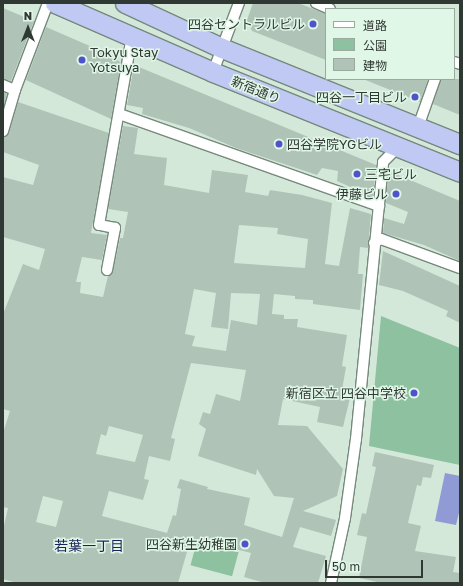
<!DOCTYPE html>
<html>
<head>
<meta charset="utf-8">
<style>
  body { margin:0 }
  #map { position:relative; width:463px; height:586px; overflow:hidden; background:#d3e8d9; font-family:"Golos Text","Noto Sans JP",sans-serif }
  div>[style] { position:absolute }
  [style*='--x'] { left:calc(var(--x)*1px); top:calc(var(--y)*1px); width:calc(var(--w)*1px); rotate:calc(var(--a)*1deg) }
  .green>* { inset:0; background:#8dc19f; transform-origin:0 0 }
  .water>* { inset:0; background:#909bd6 }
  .building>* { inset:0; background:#afc4b6 }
  .roads { filter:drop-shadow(1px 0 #76897c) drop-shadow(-1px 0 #76897c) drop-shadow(0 1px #76897c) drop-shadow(0 -1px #76897c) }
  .street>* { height:10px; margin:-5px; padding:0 5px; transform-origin:5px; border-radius:5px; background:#fff }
  .highway>* { height:19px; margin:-9.5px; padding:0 9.5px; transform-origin:9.5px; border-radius:9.5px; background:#c0c9f3 }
  .dots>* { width:11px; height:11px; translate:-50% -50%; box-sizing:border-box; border:2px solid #e0f6e7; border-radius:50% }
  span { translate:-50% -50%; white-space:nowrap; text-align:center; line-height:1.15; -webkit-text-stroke:3px #e0f6e7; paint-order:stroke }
  .poi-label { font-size:13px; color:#303833 }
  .right { translate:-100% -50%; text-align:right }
  .left { translate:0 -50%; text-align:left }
  .street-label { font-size:13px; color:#303833 }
  .neighbourhood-label { font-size:14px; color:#1e2159 }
  .frame { position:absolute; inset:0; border:4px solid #303833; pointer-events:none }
  .legend { position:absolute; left:325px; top:8px; width:130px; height:72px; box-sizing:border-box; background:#e0f6e7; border:1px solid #9aaa9f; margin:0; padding:5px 7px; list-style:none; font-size:12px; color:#303833 }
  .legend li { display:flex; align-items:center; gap:8px; height:20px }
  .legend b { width:20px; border:1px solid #9aaa9f }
  .north { position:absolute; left:8px; top:8px; width:40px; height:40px; -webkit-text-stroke:3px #e0f6e7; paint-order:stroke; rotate:0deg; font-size:11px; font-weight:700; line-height:16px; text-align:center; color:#303833 }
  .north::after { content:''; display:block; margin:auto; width:14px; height:18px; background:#303833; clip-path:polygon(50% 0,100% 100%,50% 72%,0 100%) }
  .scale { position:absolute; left:325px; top:560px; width:98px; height:18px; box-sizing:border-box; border:2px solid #303833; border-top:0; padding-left:5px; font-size:12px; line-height:14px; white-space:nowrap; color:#303833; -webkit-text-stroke:3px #e0f6e7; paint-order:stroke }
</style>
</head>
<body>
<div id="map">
  <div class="green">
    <i style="clip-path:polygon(381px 316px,460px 348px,460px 465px,369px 446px)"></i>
    <i style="left:197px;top:541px;width:43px;height:25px;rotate:15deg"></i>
  </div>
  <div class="water">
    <i style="clip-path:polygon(445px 473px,460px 476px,460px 509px,456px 525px,435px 521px)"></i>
  </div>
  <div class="building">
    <i style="clip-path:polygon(253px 3px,298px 3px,326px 14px,326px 60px,252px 31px,247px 20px)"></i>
    <i style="clip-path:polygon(3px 8px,34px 21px,11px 81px,3px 79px)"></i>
    <i style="clip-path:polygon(46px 27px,113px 56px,121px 63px,111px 119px,26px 80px)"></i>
    <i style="clip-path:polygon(134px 65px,376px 165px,373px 197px,337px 181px,338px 171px,322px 168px,317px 175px,236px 148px,189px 128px,142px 114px,143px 108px,127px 105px)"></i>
    <i style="clip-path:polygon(363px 79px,428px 79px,420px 102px)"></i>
    <i style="clip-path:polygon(441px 79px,460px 79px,460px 115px,433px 104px)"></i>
    <i style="clip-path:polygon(3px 92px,7px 94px,3px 108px)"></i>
    <i style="clip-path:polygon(evenodd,18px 102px,109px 133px,91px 233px,107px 235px,102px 260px,82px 257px,76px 282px,81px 282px,80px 293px,103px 297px,108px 276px,113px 271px,120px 238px,123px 238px,128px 212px,108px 209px,123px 126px,138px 128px,134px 154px,167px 158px,164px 185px,209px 193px,212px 170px,248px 175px,245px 192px,268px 196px,270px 190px,302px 195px,332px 203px,325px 264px,339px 266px,350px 208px,371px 214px,368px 248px,360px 247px,358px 274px,363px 274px,360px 310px,313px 304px,313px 300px,295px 299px,295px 296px,274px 294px,272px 314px,284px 315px,284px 319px,298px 319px,297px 327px,347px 335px,342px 366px,346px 367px,341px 396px,350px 398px,343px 427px,317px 422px,320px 407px,283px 399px,278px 425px,307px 426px,343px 469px,337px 496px,303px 511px,336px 520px,331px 536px,300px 527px,293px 547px,326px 556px,318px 583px,265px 583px,244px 577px,251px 553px,191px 538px,178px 583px,17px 583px,3px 579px,3px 530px,8px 508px,3px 507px,3px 433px,10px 411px,3px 409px,3px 314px,23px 264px,39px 270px,45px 249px,3px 237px,3px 177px,33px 185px,39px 165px,3px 152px,3px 137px,9px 133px,18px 102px,239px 225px,278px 228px,277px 234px,308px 239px,305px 268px,234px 263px,239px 225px,18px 102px,194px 289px,216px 293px,211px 327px,228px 329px,231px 293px,260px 294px,257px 325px,231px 320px,226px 351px,192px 346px,195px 336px,185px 334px,194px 289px,18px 102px,191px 363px,246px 370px,240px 401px,216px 394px,210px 414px,203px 412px,199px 424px,206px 429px,198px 456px,256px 475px,257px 469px,274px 496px,294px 498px,282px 537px,244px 525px,250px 498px,207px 489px,208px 487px,180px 479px,177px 488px,181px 489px,176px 516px,173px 515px,167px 533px,102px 516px,109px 491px,143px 500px,149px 480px,144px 479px,149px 456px,170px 461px,175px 439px,171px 438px,191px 363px,18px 102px,109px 426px,143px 435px,135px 462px,96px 454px,101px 434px,106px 436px,109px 426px,18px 102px,43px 496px,63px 501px,56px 527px,36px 522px,43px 496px)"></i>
    <i style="clip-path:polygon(391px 172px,460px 201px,460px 261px,424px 245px,383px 233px,384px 218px,404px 224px,408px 212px,386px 203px,388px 173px)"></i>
    <i style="clip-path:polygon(383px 251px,460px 286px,460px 323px,446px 316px,448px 311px,403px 291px,379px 285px)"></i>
    <i style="clip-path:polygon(375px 452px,434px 465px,431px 478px,423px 477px,421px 486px,417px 485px,408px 523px,421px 526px,415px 551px,456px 557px,453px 572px,460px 573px,460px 583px,382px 583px,359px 578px,367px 537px,357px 535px,362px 513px,366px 514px,376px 467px,372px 466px)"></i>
  </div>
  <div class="roads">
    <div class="street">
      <i style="--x:316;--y:3;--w:15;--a:23"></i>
      <i style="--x:454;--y:62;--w:6;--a:18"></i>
      <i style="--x:213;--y:72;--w:74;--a:-69.4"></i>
      <i style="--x:3;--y:85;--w:13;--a:23"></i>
      <i style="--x:15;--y:90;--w:93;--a:-69.2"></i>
      <i style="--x:119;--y:114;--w:276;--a:19.5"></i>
      <i style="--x:418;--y:127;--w:51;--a:-70.5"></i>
      <i style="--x:3;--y:131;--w:43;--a:-73.7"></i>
      <i style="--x:374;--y:243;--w:8;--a:-30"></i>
      <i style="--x:381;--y:239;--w:84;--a:20.2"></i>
      <i style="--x:107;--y:270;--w:43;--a:-79.2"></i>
      <i style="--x:115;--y:228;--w:16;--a:-169"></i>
      <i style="--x:99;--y:225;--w:192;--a:-80.1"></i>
      <i style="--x:331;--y:583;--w:66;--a:-77.8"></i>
      <i style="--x:345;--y:518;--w:80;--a:-82.1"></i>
      <i style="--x:356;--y:439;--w:278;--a:-84.4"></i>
      <i style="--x:383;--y:162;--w:21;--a:-45"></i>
    </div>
    <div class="highway">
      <i style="--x:55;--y:3;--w:172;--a:23.6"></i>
      <i style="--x:213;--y:72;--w:266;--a:22"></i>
      <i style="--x:125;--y:3;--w:107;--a:24.9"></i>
      <i style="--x:222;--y:48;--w:257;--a:22"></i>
    </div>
  </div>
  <div class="dots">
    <i style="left:313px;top:24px;background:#4e53ca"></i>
    <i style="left:82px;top:60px;background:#4e53ca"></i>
    <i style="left:415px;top:97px;background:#4e53ca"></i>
    <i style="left:279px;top:144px;background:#4e53ca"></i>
    <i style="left:357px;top:174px;background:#4e53ca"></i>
    <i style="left:396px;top:194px;background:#4e53ca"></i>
    <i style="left:414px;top:393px;background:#4e53ca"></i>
    <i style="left:245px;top:544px;background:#4e53ca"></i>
  </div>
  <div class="poi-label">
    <span class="right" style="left:305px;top:24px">四谷セントラルビル</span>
    <span class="left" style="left:90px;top:60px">Tokyu Stay<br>Yotsuya</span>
    <span class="right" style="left:407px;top:97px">四谷一丁目ビル</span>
    <span class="left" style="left:287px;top:144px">四谷学院YGビル</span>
    <span class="left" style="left:365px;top:174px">三宅ビル</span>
    <span class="right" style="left:388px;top:194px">伊藤ビル</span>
    <span class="right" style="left:406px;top:393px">新宿区立 四谷中学校</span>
    <span class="right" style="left:237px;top:544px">四谷新生幼稚園</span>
  </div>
  <div class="street-label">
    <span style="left:256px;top:90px;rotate:22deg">新宿通り</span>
  </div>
  <div class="neighbourhood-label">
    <span style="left:89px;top:546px">若葉一丁目</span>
  </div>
  <div class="frame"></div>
  <ul class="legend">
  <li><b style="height:5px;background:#fff"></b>道路</li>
  <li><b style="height:11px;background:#8dc19f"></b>公園</li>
  <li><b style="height:11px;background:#afc4b6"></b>建物</li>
  </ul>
  <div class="north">N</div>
  <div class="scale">50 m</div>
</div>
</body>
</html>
